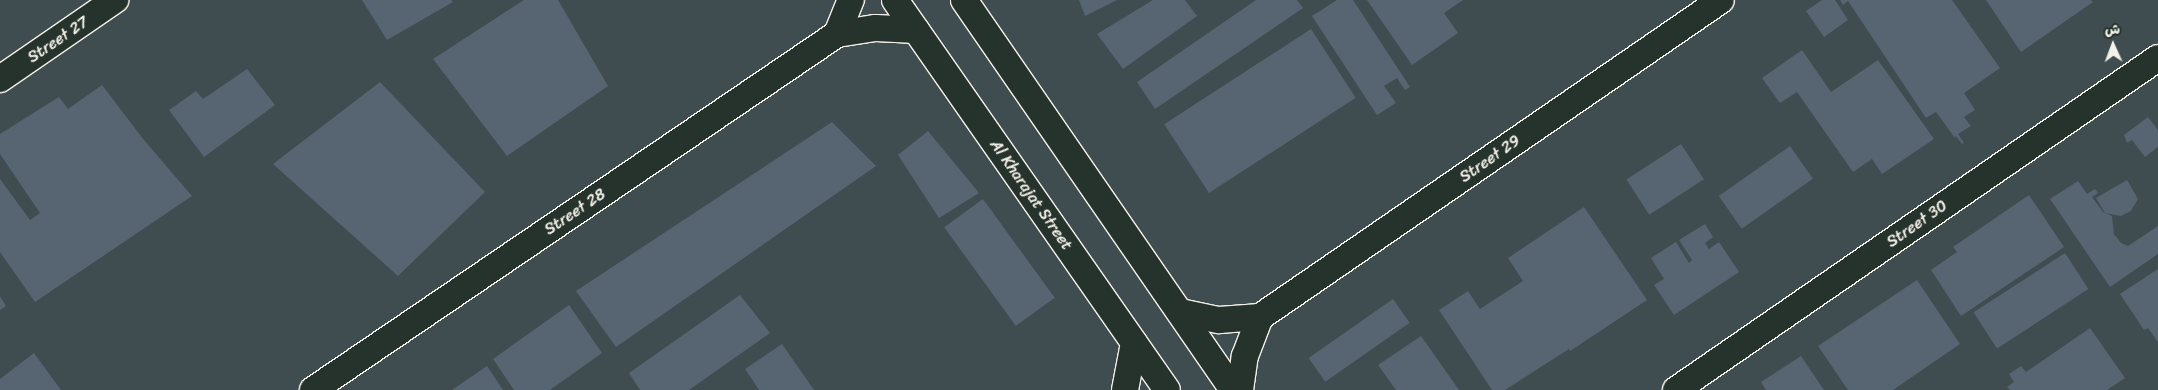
<!DOCTYPE html>
<html>
<head>
<meta charset="utf-8">
<style>
  body { margin:0 }
  #map { position:relative; width:2158px; height:390px; overflow:hidden; background:#354242; font-family:Sriracha,"Playpen Sans Arabic",sans-serif }
  div>[style] { position:absolute }
  [style*='--x'] { left:calc(var(--x)*1px); top:calc(var(--y)*1px); width:calc(var(--w)*1px); rotate:calc(var(--a)*1deg) }
  .built>* { inset:0; background:#3f4c50; transform-origin:0 0 }
  .building>* { inset:0; background:#576572; transform-origin:0 0 }
  .roads { filter:drop-shadow(1px 0 #f4f1e8) drop-shadow(-1px 0 #f4f1e8) drop-shadow(0 1px #f4f1e8) drop-shadow(0 -1px #f4f1e8) }
  .street>* { height:26px; margin:-13px; padding:0 13px; transform-origin:13px; border-radius:13px; background:#26332d }
  span { translate:-50% -50%; white-space:nowrap; text-align:center; line-height:1.15; -webkit-text-stroke:4px #26332d; paint-order:stroke }
  .street-label { font-size:16px; color:#f4f1e8 }
  .north { position:absolute; left:2088px; top:20px; width:50px; height:50px; -webkit-text-stroke:4px #26332d; paint-order:stroke; rotate:358deg; font-size:14px; font-weight:700; line-height:20px; text-align:center; color:#f4f1e8 }
  .north::after { content:''; display:block; margin:auto; width:18px; height:22px; background:#f4f1e8; clip-path:polygon(50% 0,100% 100%,50% 72%,0 100%) }
</style>
</head>
<body>
<div id="map">
  <div class="built">
    <i style="left:0;top:0;width:2158px;height:390px"></i>
  </div>
  <div class="building">
    <i style="clip-path:polygon(362px 0,451px 0,453px 2px,387px 40px)"></i>
    <i style="clip-path:polygon(524px 0,558px 0,608px 86px,507px 156px,433px 59px)"></i>
    <i style="clip-path:polygon(1079px 0,1117px 0,1085px 16px)"></i>
    <i style="clip-path:polygon(1153px 0,1185px 0,1197px 16px,1123px 69px,1097px 34px)"></i>
    <i style="clip-path:polygon(1256px 0,1297px 0,1303px 8px,1155px 109px,1137px 82px)"></i>
    <i style="clip-path:polygon(1337px 0,1353px 0,1410px 87px,1405px 90px,1397px 78px,1384px 86px,1396px 103px,1377px 115px,1312px 16px)"></i>
    <i style="clip-path:polygon(1367px 0,1463px 0,1444px 13px,1458px 33px,1412px 65px)"></i>
    <i style="clip-path:polygon(1822px 0,1835px 0,1848px 20px,1824px 37px,1806px 11px)"></i>
    <i style="clip-path:polygon(1840px 0,1952px 0,2000px 68px,1964px 93px,1975px 110px,1964px 117px,1971px 126px,1958px 134px,1964px 143px,1962px 144px,1956px 136px,1955px 138px,1936px 112px,1926px 118px,1848px 1px,1843px 5px)"></i>
    <i style="clip-path:polygon(1986px 0,2091px 0,2093px 2px,2021px 52px)"></i>
    <i style="left:1311px;top:29px;width:82px;height:175px;rotate:57deg"></i>
    <i style="clip-path:polygon(1802px 50px,1831px 92px,1878px 60px,1934px 139px,1882px 174px,1872px 159px,1853px 172px,1797px 92px,1780px 103px,1762px 78px)"></i>
    <i style="clip-path:polygon(247px 69px,275px 105px,204px 157px,169px 110px,196px 91px,203px 99px)"></i>
    <i style="clip-path:polygon(380px 82px,485px 192px,398px 276px,273px 164px)"></i>
    <i style="clip-path:polygon(102px 85px,144px 140px,192px 196px,35px 302px,0 252px,0 179px,30px 220px,40px 213px,0 154px,0 134px,59px 97px,68px 109px)"></i>
    <i style="clip-path:polygon(2148px 117px,2158px 130px,2158px 147px,2145px 157px,2132px 140px,2127px 143px,2124px 135px)"></i>
    <i style="clip-path:polygon(832px 122px,876px 166px,616px 347px,576px 291px)"></i>
    <i style="clip-path:polygon(928px 131px,979px 193px,939px 218px,898px 155px)"></i>
    <i style="left:1681px;top:144px;width:42px;height:65px;rotate:57deg"></i>
    <i style="left:1790px;top:146px;width:40px;height:87px;rotate:55deg"></i>
    <i style="clip-path:polygon(2127px 180px,2138px 199px,2131px 211px,2121px 216px,2105px 213px,2096px 198px)"></i>
    <i style="clip-path:polygon(2078px 181px,2087px 194px,2095px 189px,2098px 193px,2092px 197px,2103px 212px,2112px 216px,2114px 234px,2121px 243px,2128px 246px,2158px 226px,2158px 254px,2110px 287px,2050px 199px)"></i>
    <i style="clip-path:polygon(2029px 195px,2064px 247px,1961px 316px,1931px 270px,1957px 252px,1953px 247px)"></i>
    <i style="left:983px;top:199px;width:122px;height:48px;rotate:54deg"></i>
    <i style="clip-path:polygon(1584px 207px,1647px 300px,1570px 351px,1569px 349px,1505px 390px,1492px 390px,1439px 310px,1468px 291px,1480px 309px,1523px 281px,1508px 258px)"></i>
    <i style="clip-path:polygon(1705px 224px,1713px 237px,1705px 243px,1709px 249px,1719px 242px,1739px 272px,1674px 315px,1654px 285px,1664px 279px,1651px 258px,1676px 242px,1689px 263px,1692px 260px,1679px 240px)"></i>
    <i style="left:2065px;top:253px;width:43px;height:109px;rotate:57deg"></i>
    <i style="clip-path:polygon(2158px 269px,2158px 342px,2148px 328px,2144px 330px,2120px 294px)"></i>
    <i style="clip-path:polygon(1917px 280px,1960px 344px,1893px 390px,1848px 390px,1818px 346px)"></i>
    <i style="clip-path:polygon(740px 295px,770px 333px,689px 390px,640px 390px,629px 373px)"></i>
    <i style="clip-path:polygon(0 296px,6px 306px,0 310px)"></i>
    <i style="left:1393px;top:299px;width:29px;height:103px;rotate:55deg"></i>
    <i style="clip-path:polygon(569px 305px,602px 353px,550px 390px,514px 390px,493px 359px)"></i>
    <i style="clip-path:polygon(2090px 328px,2125px 378px,2107px 390px,2010px 390px,2007px 387px,2014px 382px,2009px 374px,2021px 366px,2026px 372px)"></i>
    <i style="clip-path:polygon(1421px 336px,1459px 390px,1396px 390px,1378px 365px)"></i>
    <i style="clip-path:polygon(782px 344px,814px 390px,759px 390px,745px 369px)"></i>
    <i style="clip-path:polygon(34px 353px,61px 390px,0 390px,0 379px)"></i>
    <i style="clip-path:polygon(1801px 356px,1824px 390px,1766px 390px,1761px 382px)"></i>
    <i style="clip-path:polygon(487px 366px,503px 390px,452px 390px)"></i>
  </div>
  <div class="roads">
    <div class="street">
      <i style="--x:895;--y:0;--w:475;--a:55.1"></i>
      <i style="--x:964;--y:0;--w:474;--a:55.4"></i>
      <i style="--x:837;--y:34;--w:37;--a:-68"></i>
      <i style="--x:0;--y:79;--w:140;--a:-34.5"></i>
      <i style="--x:1180;--y:312;--w:40;--a:12"></i>
      <i style="--x:1219;--y:320;--w:41;--a:-4.2"></i>
      <i style="--x:1260;--y:317;--w:559;--a:-34.51"></i>
      <i style="--x:313;--y:390;--w:633;--a:-34.19"></i>
      <i style="--x:837;--y:34;--w:39;--a:-9"></i>
      <i style="--x:876;--y:28;--w:40;--a:2.9"></i>
      <i style="--x:1125;--y:390;--w:48;--a:-79.2"></i>
      <i style="--x:1240;--y:390;--w:34;--a:-82"></i>
      <i style="--x:1245;--y:356;--w:42;--a:-69"></i>
      <i style="--x:1676;--y:390;--w:585;--a:-34.56"></i>
    </div>
  </div>
  <div class="street-label">
    <span style="left:58px;top:40px;rotate:-34deg">Street 27</span>
    <span style="left:1490px;top:159px;rotate:-35deg">Street 29</span>
    <span style="left:1031px;top:195px;rotate:55deg">Al Kharajat Street</span>
    <span style="left:575px;top:212px;rotate:-34deg">Street 28</span>
    <span style="left:1917px;top:224px;rotate:-35deg">Street 30</span>
  </div>
  <div class="north">ش</div>
</div>
</body>
</html>
